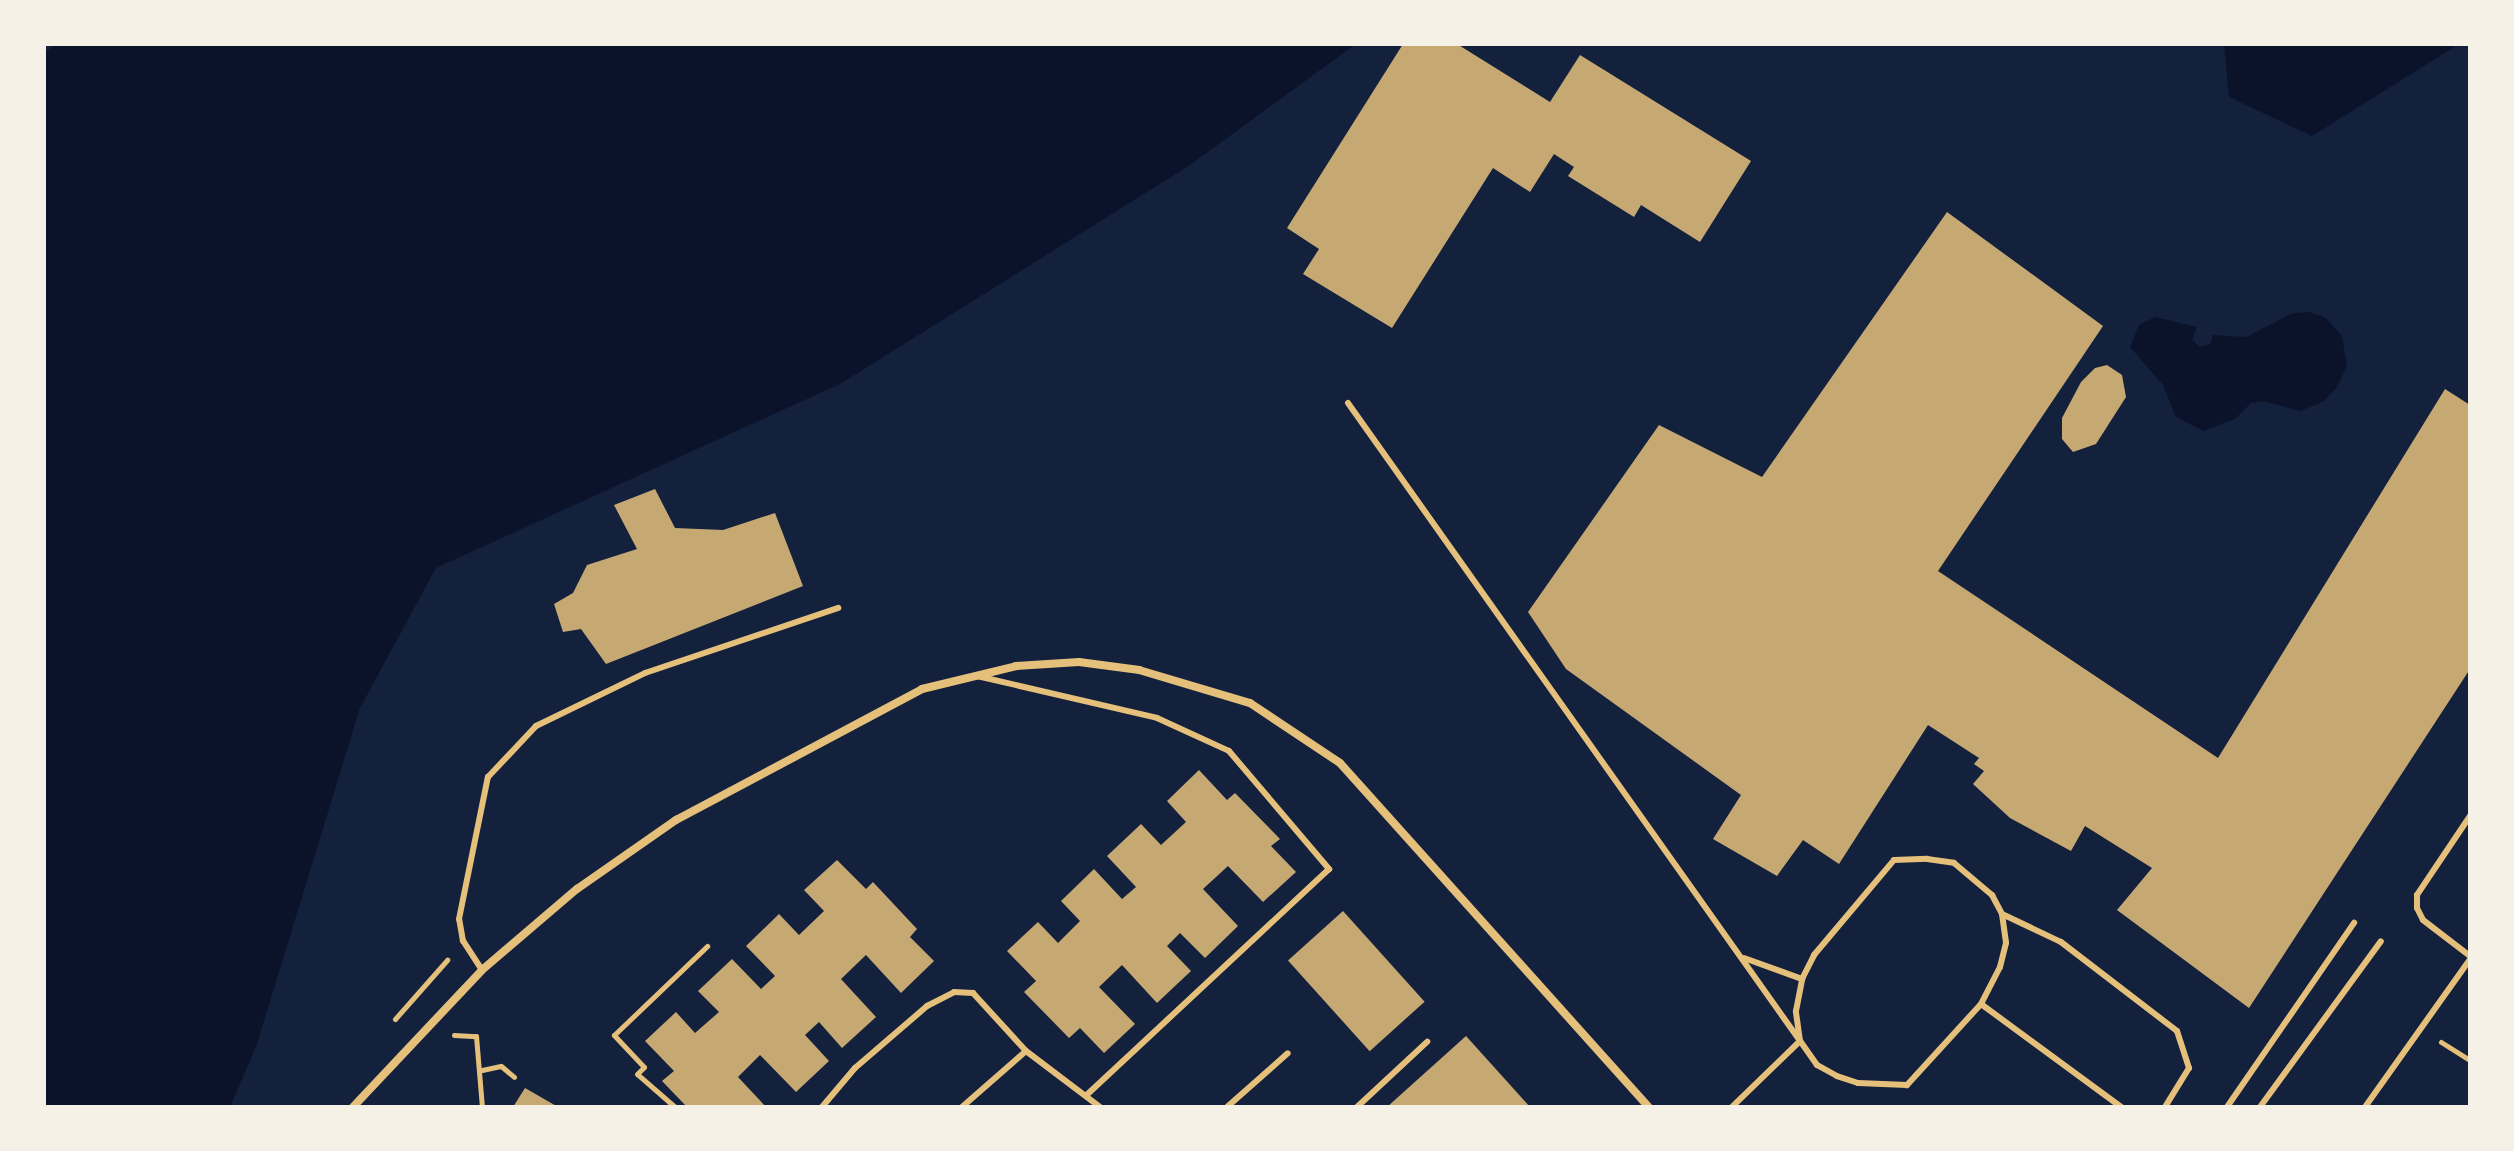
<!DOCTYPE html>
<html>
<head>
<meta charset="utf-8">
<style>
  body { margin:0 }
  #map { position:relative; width:2514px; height:1151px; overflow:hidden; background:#14213d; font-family:"PT Sans Narrow",sans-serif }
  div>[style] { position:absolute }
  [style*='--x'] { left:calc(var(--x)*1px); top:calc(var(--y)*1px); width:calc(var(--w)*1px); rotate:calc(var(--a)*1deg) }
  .water>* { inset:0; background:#0b132b }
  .building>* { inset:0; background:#c6a872; transform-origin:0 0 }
  .path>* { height:5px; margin:-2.5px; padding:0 2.5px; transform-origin:2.5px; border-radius:2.5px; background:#e5c07b }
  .service>* { height:6px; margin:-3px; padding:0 3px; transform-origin:3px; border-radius:3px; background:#e5c07b }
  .minor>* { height:8px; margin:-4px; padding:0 4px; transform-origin:4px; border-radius:4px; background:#e5c07b }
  span { translate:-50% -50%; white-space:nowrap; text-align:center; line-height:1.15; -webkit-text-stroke:6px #f6f1e7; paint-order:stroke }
  .frame { position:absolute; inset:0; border:46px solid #f6f1e7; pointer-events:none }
</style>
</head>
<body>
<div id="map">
  <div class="water">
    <i style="clip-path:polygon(56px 44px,1356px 44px,1187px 167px,840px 384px,436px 568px,360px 708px,256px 1047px,230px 1107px,44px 1107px,44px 53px)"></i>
    <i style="clip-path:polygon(2224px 44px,2459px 44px,2312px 136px,2229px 97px)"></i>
    <i style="clip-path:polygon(2310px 312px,2326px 318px,2342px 336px,2347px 366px,2337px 387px,2324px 401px,2301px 411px,2262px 401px,2251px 403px,2235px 419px,2203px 431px,2176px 417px,2163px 385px,2130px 347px,2139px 325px,2155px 317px,2197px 327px,2192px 340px,2200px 347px,2210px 344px,2213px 335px,2246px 337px,2293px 313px)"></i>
  </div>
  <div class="building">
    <i style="clip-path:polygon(1403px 44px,1457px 44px,1550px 102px,1580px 55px,1751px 161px,1700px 242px,1641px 205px,1634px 217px,1568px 176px,1574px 167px,1554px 154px,1530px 192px,1493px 168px,1392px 328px,1303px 274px,1319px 249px,1287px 228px)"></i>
    <i style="clip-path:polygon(1947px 212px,2103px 326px,1938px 571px,2218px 758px,2445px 389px,2470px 405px,2470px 669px,2249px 1008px,2117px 910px,2152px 868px,2085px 826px,2071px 851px,2010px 818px,1973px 784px,1984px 771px,1974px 764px,1979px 758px,1928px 725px,1839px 864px,1803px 840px,1777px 876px,1713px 839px,1741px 795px,1566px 669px,1528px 612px,1659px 425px,1762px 477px)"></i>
    <i style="clip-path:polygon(2107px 365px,2122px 375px,2126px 397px,2096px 444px,2073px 452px,2062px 439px,2062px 418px,2081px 382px,2095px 368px)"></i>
    <i style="clip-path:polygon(655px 489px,675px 528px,723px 530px,775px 513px,803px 586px,606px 664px,581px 629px,563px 632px,554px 604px,573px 593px,587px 565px,637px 549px,614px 505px)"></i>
    <i style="clip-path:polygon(1199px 770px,1227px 800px,1235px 793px,1280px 839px,1271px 846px,1296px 872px,1263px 902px,1228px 866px,1203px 889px,1238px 926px,1205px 958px,1180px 933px,1167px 946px,1191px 971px,1157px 1003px,1122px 965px,1099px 987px,1135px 1024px,1104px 1053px,1080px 1028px,1069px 1038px,1024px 992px,1036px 981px,1007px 951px,1038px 922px,1058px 943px,1080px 921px,1061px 901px,1094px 869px,1122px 899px,1136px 887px,1107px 856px,1141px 824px,1161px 845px,1186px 822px,1167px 801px)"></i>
    <i style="clip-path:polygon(837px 860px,866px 889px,873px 882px,917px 929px,910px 937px,934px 961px,901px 993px,866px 955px,841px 979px,876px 1017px,842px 1048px,819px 1022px,805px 1035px,829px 1061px,796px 1092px,760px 1055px,738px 1077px,766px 1107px,687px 1107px,662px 1081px,674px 1071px,645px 1041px,676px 1012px,695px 1033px,719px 1012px,698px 991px,732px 959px,761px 989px,775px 976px,746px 946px,779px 914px,799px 935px,824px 911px,804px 890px)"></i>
    <i style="left:1343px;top:911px;width:122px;height:74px;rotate:48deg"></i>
    <i style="clip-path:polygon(1466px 1036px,1530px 1107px,1387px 1107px)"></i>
    <i style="clip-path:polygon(525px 1088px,558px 1107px,513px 1107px)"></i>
  </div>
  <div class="path">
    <i style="--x:395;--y:1019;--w:79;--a:-48.6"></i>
    <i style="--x:454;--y:1035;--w:22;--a:3"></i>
    <i style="--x:476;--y:1036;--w:71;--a:85.2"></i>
    <i style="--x:2441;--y:1042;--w:34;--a:32"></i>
    <i style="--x:482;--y:1070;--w:19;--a:-12"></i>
    <i style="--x:501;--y:1066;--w:17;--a:40"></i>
    <i style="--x:675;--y:1107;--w:50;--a:-139"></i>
    <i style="--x:637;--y:1074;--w:10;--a:-45"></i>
    <i style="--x:644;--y:1067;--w:44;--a:-133.2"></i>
    <i style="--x:614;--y:1035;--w:129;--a:-43.7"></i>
  </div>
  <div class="service">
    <i style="--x:1348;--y:403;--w:782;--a:54.68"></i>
    <i style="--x:1800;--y:1041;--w:95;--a:135.9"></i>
    <i style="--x:977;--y:676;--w:185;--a:13.1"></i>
    <i style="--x:1157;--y:718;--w:79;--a:24.6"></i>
    <i style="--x:1229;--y:751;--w:155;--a:49.7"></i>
    <i style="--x:1329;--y:869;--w:330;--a:137"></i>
    <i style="--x:2470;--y:816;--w:95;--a:123.9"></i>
    <i style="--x:2417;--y:895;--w:13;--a:90"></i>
    <i style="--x:2417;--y:908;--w:13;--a:63"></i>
    <i style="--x:2423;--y:920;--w:59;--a:37.5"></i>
    <i style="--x:1927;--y:859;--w:27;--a:8"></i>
    <i style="--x:1954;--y:863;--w:50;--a:40.1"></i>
    <i style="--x:1992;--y:895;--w:21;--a:62"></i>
    <i style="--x:2002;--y:914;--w:29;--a:82"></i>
    <i style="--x:2006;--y:943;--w:25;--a:104"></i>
    <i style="--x:2000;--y:967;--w:42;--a:117.2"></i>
    <i style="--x:1981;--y:1004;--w:110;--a:132.4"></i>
    <i style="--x:1907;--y:1085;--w:49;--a:-177.7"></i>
    <i style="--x:1858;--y:1083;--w:22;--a:-162"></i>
    <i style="--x:1837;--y:1076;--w:23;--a:-151"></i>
    <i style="--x:1817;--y:1065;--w:29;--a:-125"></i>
    <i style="--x:1800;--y:1041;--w:30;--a:-98"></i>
    <i style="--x:1796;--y:1011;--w:33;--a:-79"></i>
    <i style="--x:1802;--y:979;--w:27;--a:-63"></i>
    <i style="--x:1814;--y:955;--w:124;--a:-49.9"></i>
    <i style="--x:1894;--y:860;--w:33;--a:-2"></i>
    <i style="--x:2002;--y:914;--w:65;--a:25.4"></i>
    <i style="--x:2061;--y:942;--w:146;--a:37.5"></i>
    <i style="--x:2177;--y:1031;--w:39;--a:72"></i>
    <i style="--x:2189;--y:1068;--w:46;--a:121.6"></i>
    <i style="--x:1744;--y:958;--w:62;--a:19.9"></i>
    <i style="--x:482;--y:970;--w:35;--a:-123"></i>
    <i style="--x:463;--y:941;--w:22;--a:-100"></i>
    <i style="--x:459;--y:919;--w:145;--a:-78.5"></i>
    <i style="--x:488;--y:777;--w:70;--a:-46.7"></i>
    <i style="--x:536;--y:726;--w:121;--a:-25.9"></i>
    <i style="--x:645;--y:673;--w:204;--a:-18.6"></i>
    <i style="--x:1981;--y:1004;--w:174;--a:36.3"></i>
    <i style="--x:822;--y:1107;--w:51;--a:-49.8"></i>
    <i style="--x:855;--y:1068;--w:95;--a:-40.7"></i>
    <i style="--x:927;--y:1006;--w:30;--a:-27"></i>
    <i style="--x:954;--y:992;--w:19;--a:3"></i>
    <i style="--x:973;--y:993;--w:79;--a:47.6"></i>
    <i style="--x:1026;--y:1051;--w:93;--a:37.1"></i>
    <i style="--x:962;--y:1107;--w:85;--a:-41.2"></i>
    <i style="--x:1227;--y:1107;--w:81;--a:-41.5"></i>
    <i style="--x:1357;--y:1107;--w:96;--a:-42.9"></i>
    <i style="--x:2227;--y:1107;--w:224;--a:-55.4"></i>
    <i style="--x:2260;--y:1107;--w:205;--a:-53.9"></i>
    <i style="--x:2365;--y:1107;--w:181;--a:-54.6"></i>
  </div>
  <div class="minor">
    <i style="--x:353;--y:1107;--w:188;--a:-46.7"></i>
    <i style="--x:482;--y:970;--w:125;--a:-40.5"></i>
    <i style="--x:577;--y:889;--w:121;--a:-34.9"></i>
    <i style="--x:676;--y:820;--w:279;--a:-28"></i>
    <i style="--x:922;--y:689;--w:97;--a:-13.7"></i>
    <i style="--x:1016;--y:666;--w:63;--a:-3.6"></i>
    <i style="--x:1079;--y:662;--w:61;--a:7.6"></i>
    <i style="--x:1139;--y:670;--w:116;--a:16.6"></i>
    <i style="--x:1250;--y:703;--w:108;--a:33.7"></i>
    <i style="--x:1340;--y:763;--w:462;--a:48.1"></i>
  </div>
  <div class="frame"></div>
</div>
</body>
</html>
